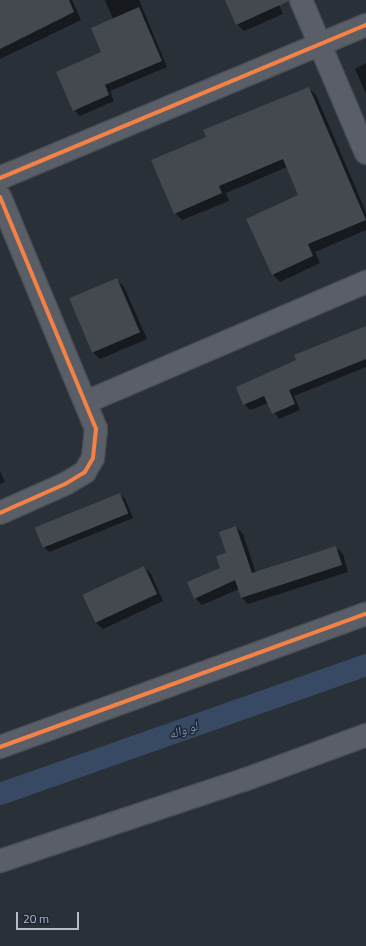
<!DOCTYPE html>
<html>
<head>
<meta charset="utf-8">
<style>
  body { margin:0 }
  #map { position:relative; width:366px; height:946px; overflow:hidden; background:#2a3038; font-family:"Titillium Web","Noto Naskh Arabic",sans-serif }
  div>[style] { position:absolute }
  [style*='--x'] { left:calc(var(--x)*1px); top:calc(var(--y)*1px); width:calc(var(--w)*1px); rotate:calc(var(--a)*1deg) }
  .shadow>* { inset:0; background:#0007 }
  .canal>* { height:22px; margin:-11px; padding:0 11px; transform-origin:11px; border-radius:11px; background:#384963 }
  .building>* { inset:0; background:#444950; transform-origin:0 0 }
  .roads { filter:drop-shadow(1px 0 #484c53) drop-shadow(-1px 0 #484c53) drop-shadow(0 1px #484c53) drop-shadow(0 -1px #484c53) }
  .minor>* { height:22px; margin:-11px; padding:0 11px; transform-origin:11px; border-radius:11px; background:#5a5e66 }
  .cycleway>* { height:4px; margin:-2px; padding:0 2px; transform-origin:2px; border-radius:2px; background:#f48246 }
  span { translate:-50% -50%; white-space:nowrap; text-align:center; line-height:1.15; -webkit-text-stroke:3px #1d2633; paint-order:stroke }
  .water-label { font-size:13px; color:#7c92b1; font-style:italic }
  .scale { position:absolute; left:16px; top:912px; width:63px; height:18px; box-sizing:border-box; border:2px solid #b4bcc9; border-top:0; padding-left:5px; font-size:12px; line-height:14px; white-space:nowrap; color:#b4bcc9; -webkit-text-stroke:3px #1d2633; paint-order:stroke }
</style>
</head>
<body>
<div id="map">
  <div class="shadow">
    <i style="clip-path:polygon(0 0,72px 0,81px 20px,0 59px)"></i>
    <i style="clip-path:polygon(105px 0,139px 0,167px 67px,110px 91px,114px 101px,80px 116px,74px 110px,103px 52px,113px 19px)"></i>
    <i style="clip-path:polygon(226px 0,277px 0,283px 14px,244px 31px,237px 24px)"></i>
    <i style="clip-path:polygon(366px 63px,366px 94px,355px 69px)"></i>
    <i style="clip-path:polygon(309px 88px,316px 95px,366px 212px,366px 230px,315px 252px,320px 263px,280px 282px,273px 275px,299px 195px,287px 167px,226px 193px,229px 201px,182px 220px,175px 213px,207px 137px)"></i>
    <i style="clip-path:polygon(117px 280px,124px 287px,147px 339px,100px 359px,93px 352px)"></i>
    <i style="clip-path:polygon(366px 329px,366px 367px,294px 396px,300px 410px,279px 419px,268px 403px,250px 410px,244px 404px)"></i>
    <i style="clip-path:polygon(0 471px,5px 482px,0 484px)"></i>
    <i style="clip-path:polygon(120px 494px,125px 499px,133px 518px,49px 552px,44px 547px)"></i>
    <i style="clip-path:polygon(236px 527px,243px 534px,256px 573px,336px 547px,343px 554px,348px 572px,248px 604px,241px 597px,239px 589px,202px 605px,195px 598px,222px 569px)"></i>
    <i style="clip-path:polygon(144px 567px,151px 574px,163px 601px,103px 629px,95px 622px)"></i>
  </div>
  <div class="canal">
    <i style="--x:0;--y:794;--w:388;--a:-19.4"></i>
  </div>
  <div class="building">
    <i style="clip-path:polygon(0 0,69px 0,74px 12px,0 49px)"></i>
    <i style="clip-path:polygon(225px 0,289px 0,289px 1px,236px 25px)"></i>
    <i style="clip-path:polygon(139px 7px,162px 61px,105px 85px,109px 95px,73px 111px,56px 72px,101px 52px,91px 28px)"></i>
    <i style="clip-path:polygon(309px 87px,366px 220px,308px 244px,313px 256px,272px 275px,246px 219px,298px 195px,283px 159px,219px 186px,222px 193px,174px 214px,151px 160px,206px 137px,203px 130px)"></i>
    <i style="left:117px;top:278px;width:59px;height:52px;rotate:67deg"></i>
    <i style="clip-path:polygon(366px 326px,366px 359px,289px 390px,295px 404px,272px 414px,264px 396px,243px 405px,236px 387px,296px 360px,294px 355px)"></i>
    <i style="left:120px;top:493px;width:22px;height:92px;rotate:68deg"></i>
    <i style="clip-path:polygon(236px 526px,252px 573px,336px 546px,342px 565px,241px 598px,235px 580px,194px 599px,187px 582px,220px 568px,216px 556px,226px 553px,219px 532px)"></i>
    <i style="left:144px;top:566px;width:31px;height:68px;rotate:65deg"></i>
  </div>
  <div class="roads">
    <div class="minor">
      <i style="--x:301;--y:0;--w:166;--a:67"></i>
      <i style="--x:0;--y:178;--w:397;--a:-22.7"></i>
      <i style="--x:0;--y:197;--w:251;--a:67.5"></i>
      <i style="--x:96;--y:429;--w:29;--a:96"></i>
      <i style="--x:93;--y:458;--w:16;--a:120"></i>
      <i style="--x:85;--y:472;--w:23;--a:149"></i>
      <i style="--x:65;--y:484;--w:71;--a:156"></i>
      <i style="--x:86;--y:402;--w:305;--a:-23.2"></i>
      <i style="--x:0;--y:747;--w:389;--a:-20"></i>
      <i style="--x:0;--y:861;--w:257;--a:-18.4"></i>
      <i style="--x:244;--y:780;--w:130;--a:-20.2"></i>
    </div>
  </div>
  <div class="cycleway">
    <i style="--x:0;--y:178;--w:397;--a:-22.7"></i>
    <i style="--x:0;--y:197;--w:251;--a:67.5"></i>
    <i style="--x:96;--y:429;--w:29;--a:96"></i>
    <i style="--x:93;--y:458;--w:16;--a:120"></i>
    <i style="--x:85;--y:472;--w:23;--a:149"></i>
    <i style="--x:65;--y:484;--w:71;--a:156"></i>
    <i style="--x:0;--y:747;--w:389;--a:-20"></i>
  </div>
  <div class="water-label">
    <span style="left:183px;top:730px;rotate:-19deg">لو واله</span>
  </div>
  <div class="scale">20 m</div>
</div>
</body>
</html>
